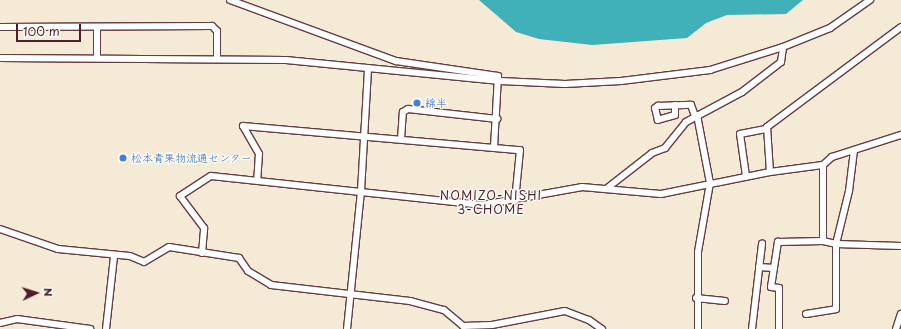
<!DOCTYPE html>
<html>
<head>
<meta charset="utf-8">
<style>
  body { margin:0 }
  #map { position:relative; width:901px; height:329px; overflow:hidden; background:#f5ead5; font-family:"Playpen Sans","Klee One",sans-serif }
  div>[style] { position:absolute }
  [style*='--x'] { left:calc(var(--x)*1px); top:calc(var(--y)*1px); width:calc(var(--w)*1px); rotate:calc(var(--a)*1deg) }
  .water>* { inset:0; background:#40b0b9 }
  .roads { filter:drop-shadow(1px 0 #643d44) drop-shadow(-1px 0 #643d44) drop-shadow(0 1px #643d44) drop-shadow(0 -1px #643d44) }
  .minor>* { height:6px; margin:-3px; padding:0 3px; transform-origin:3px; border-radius:3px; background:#fff }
  .dots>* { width:11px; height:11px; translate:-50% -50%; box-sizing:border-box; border:2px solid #fdfcf7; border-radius:50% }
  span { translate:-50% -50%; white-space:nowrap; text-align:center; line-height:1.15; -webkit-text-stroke:3px #fdfcf7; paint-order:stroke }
  .shop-label { font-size:11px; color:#366cbe }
  .left { translate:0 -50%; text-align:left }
  .neighbourhood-label { font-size:12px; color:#4a1f2b; letter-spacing:1px }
  .north { position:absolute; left:16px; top:273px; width:40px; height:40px; -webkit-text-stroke:3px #fdfcf7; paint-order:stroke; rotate:86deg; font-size:11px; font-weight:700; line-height:16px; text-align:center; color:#4a1f2b }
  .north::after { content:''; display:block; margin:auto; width:14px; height:18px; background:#4a1f2b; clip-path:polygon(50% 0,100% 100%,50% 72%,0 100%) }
  .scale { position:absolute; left:16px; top:24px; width:65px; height:18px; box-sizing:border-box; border:2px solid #4a1f2b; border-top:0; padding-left:5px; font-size:12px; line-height:14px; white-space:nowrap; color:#4a1f2b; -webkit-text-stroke:3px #fdfcf7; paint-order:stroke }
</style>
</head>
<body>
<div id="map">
  <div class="water">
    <i style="clip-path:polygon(479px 0,803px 0,786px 14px,727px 15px,706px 23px,687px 38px,592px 45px,539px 39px,516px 32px)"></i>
  </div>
  <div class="roads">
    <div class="minor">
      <i style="--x:230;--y:0;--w:177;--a:20.2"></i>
      <i style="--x:396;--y:61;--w:103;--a:8.4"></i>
      <i style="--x:498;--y:76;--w:72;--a:93.2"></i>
      <i style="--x:0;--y:27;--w:212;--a:-0.3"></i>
      <i style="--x:212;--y:26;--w:7;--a:45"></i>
      <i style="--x:217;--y:31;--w:27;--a:90"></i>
      <i style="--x:0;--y:58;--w:286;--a:0.4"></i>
      <i style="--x:286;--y:60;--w:215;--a:5.6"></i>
      <i style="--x:500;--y:81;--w:65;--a:2.6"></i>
      <i style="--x:565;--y:84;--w:56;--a:-3.1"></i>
      <i style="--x:621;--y:81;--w:90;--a:-7"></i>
      <i style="--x:710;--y:70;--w:77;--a:-17.5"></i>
      <i style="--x:783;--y:47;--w:51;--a:-22"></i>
      <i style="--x:830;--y:28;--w:49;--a:-35"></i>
      <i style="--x:97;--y:58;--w:31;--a:-90"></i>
      <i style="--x:675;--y:105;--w:10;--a:90"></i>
      <i style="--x:675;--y:115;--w:18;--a:164"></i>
      <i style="--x:658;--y:120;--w:12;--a:-104"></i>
      <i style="--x:655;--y:108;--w:4;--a:-34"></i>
      <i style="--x:658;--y:106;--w:33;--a:-2"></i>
      <i style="--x:691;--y:105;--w:12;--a:70"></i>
      <i style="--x:697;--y:115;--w:69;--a:79.2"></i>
      <i style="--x:710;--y:183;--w:70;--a:99.9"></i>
      <i style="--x:698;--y:252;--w:77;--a:90"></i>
      <i style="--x:243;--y:126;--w:278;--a:5"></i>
      <i style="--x:520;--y:150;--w:51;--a:95.6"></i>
      <i style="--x:243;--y:126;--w:32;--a:60"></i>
      <i style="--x:259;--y:154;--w:26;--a:94"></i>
      <i style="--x:401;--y:139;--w:27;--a:-86"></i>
      <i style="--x:403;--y:112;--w:6;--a:-31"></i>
      <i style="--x:408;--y:109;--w:90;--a:6.4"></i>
      <i style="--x:823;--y:165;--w:76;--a:90"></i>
      <i style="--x:823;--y:241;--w:13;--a:13"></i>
      <i style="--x:836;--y:244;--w:55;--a:-76.2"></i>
      <i style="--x:849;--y:191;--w:41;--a:-83"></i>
      <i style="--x:770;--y:172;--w:45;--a:-93.8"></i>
      <i style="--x:767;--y:127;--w:167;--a:-36.7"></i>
      <i style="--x:746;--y:176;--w:42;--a:-98.1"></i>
      <i style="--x:740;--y:134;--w:25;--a:-11"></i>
      <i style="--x:606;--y:189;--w:58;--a:-38"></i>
      <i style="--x:652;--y:153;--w:14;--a:-21"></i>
      <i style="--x:665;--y:148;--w:33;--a:-51"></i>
      <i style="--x:686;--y:122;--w:64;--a:-28.2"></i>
      <i style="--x:742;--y:92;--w:49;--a:-37.6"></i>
      <i style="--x:781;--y:62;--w:15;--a:-82"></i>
      <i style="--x:0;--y:229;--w:61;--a:19"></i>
      <i style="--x:58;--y:249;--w:72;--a:5.6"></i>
      <i style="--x:130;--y:256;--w:15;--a:23"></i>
      <i style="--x:144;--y:262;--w:29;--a:-31"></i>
      <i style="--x:169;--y:247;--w:71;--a:8.9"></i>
      <i style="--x:239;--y:258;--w:16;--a:55"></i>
      <i style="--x:248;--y:271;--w:27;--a:31"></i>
      <i style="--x:271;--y:285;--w:140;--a:6.6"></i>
      <i style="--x:410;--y:301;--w:35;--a:15"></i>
      <i style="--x:444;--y:310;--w:25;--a:40"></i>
      <i style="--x:463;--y:326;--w:29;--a:-2"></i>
      <i style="--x:492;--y:325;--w:74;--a:-10.9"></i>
      <i style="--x:565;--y:311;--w:26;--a:21"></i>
      <i style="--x:589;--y:320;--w:16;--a:35"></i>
      <i style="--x:202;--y:253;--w:25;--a:-85"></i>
      <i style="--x:204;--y:228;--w:40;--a:-127"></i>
      <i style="--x:180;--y:196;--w:37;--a:-33"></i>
      <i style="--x:211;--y:176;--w:273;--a:6.1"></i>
      <i style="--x:482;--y:205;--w:102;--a:-10.2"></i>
      <i style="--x:582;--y:187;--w:79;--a:5.1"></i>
      <i style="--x:661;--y:194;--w:111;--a:-11.4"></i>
      <i style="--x:770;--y:172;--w:53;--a:-7.5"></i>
      <i style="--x:823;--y:165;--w:12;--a:-42"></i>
      <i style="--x:832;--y:157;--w:72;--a:-17.7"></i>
      <i style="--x:759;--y:267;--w:15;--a:4"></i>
      <i style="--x:696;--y:298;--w:29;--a:6"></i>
      <i style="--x:806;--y:314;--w:30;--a:-9"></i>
      <i style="--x:836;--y:309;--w:65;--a:-90"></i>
      <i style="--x:836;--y:244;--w:65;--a:1.8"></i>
      <i style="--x:0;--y:323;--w:17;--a:-13"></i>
      <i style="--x:17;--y:319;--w:74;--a:7.8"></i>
      <i style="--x:106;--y:329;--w:73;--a:-83.7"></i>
      <i style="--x:347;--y:329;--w:139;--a:-84.2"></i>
      <i style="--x:361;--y:191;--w:123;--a:-86.7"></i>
      <i style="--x:752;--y:329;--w:86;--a:-83.3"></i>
      <i style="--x:779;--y:329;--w:41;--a:-90"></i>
      <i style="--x:779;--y:288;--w:8;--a:-173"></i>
      <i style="--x:771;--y:287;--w:46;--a:-81.2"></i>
      <i style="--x:778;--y:242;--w:45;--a:-1.3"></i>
      <i style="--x:896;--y:329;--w:16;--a:-72"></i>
    </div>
  </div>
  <div class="dots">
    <i style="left:417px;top:103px;background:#3f7fe0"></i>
    <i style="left:123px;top:158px;background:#3f7fe0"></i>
  </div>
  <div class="shop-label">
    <span class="left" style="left:425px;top:103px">綿半</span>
    <span class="left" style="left:131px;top:158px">松本青果物流通センター</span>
  </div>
  <div class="neighbourhood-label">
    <span style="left:491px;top:203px">NOMIZO-NISHI<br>3-CHOME</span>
  </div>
  <div class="north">N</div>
  <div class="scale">100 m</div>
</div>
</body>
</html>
